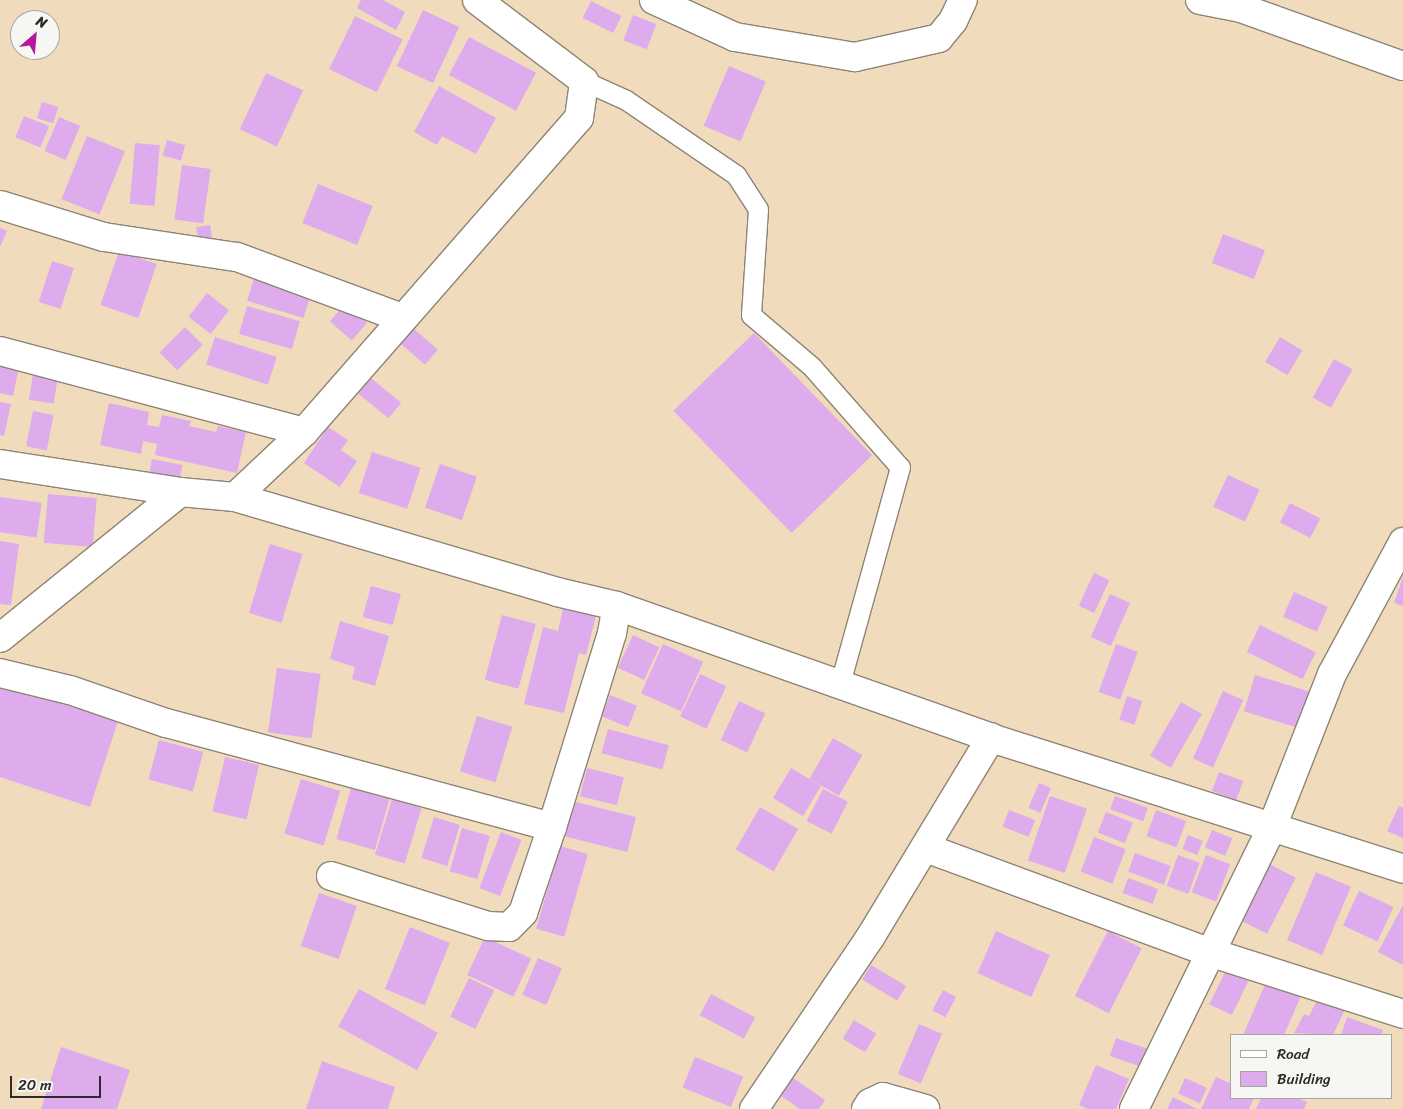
<!DOCTYPE html>
<html>
<head>
<meta charset="utf-8">
<style>
  body { margin:0 }
  #map { position:relative; width:1403px; height:1109px; overflow:hidden; background:#f0dcbc; font-family:Sriracha,sans-serif }
  div>[style] { position:absolute }
  [style*='--x'] { left:calc(var(--x)*1px); top:calc(var(--y)*1px); width:calc(var(--w)*1px); rotate:calc(var(--a)*1deg) }
  .building>* { inset:0; background:#deabec; transform-origin:0 0 }
  .roads { filter:drop-shadow(1px 0 #8e8474) drop-shadow(-1px 0 #8e8474) drop-shadow(0 1px #8e8474) drop-shadow(0 -1px #8e8474) }
  .lane>* { height:19px; margin:-9.5px; padding:0 9.5px; transform-origin:9.5px; border-radius:9.5px; background:#fff }
  .street>* { height:28px; margin:-14px; padding:0 14px; transform-origin:14px; border-radius:14px; background:#fff }
  span { translate:-50% -50%; white-space:nowrap; text-align:center; line-height:1.15; -webkit-text-stroke:5px #f6f6f2; paint-order:stroke }
  .legend { position:absolute; left:1230px; top:1034px; width:162px; height:65px; box-sizing:border-box; background:#f6f6f2; border:1px solid #a5a5a2; margin:0; padding:6px 9px; list-style:none; font-size:15px; color:#2b2b2b }
  .legend li { display:flex; align-items:center; gap:10px; height:25px }
  .legend b { width:25px; border:1px solid #a5a5a2 }
  .north { position:absolute; left:10px; top:10px; width:50px; height:50px; box-sizing:border-box; background:#f6f6f2; border:1px solid #a5a5a2; border-radius:50%; rotate:27deg; font-size:14px; font-weight:700; line-height:20px; text-align:center; color:#2b2b2b }
  .north::after { content:''; display:block; margin:auto; width:18px; height:22px; background:#b5179e; clip-path:polygon(50% 0,100% 100%,50% 72%,0 100%) }
  .scale { position:absolute; left:10px; top:1076px; width:91px; height:22px; box-sizing:border-box; border:2px solid #2b2b2b; border-top:0; padding-left:6px; font-size:15px; line-height:18px; white-space:nowrap; color:#2b2b2b; -webkit-text-stroke:4px #f6f6f2; paint-order:stroke }
</style>
</head>
<body>
<div id="map">
  <div class="building">
    <i style="clip-path:polygon(361px 0,383px 0,405px 12px,396px 30px,357px 8px)"></i>
    <i style="left:591px;top:1px;width:34px;height:19px;rotate:26deg"></i>
    <i style="left:423px;top:10px;width:40px;height:62px;rotate:25deg"></i>
    <i style="left:633px;top:15px;width:25px;height:27px;rotate:21deg"></i>
    <i style="left:355px;top:16px;width:53px;height:59px;rotate:26deg"></i>
    <i style="left:469px;top:37px;width:76px;height:43px;rotate:28deg"></i>
    <i style="left:729px;top:66px;width:40px;height:65px;rotate:23deg"></i>
    <i style="left:266px;top:73px;width:41px;height:62px;rotate:25deg"></i>
    <i style="clip-path:polygon(439px 86px,496px 118px,476px 154px,442px 136px,437px 145px,414px 132px)"></i>
    <i style="left:42px;top:102px;width:17px;height:17px;rotate:17deg"></i>
    <i style="left:24px;top:116px;width:27px;height:23px;rotate:22deg"></i>
    <i style="left:59px;top:117px;width:23px;height:37px;rotate:23deg"></i>
    <i style="left:87px;top:136px;width:41px;height:68px;rotate:22deg"></i>
    <i style="left:167px;top:140px;width:19px;height:16px;rotate:16deg"></i>
    <i style="left:135px;top:143px;width:25px;height:61px;rotate:5deg"></i>
    <i style="left:182px;top:165px;width:29px;height:55px;rotate:8deg"></i>
    <i style="left:318px;top:184px;width:59px;height:42px;rotate:22deg"></i>
    <i style="left:210px;top:225px;width:19px;height:14px;rotate:81deg"></i>
    <i style="clip-path:polygon(0 228px,7px 231px,0 247px)"></i>
    <i style="left:1223px;top:234px;width:45px;height:31px;rotate:21deg"></i>
    <i style="left:119px;top:251px;width:40px;height:57px;rotate:19deg"></i>
    <i style="left:52px;top:261px;width:23px;height:43px;rotate:18deg"></i>
    <i style="left:255px;top:275px;width:59px;height:27px;rotate:17deg"></i>
    <i style="left:207px;top:293px;width:28px;height:30px;rotate:38deg"></i>
    <i style="left:345px;top:304px;width:29px;height:23px;rotate:41deg"></i>
    <i style="left:247px;top:306px;width:55px;height:29px;rotate:16deg"></i>
    <i style="left:185px;top:327px;width:25px;height:36px;rotate:45deg"></i>
    <i style="left:413px;top:328px;width:33px;height:20px;rotate:41deg"></i>
    <i style="left:754px;top:333px;width:170px;height:112px;rotate:46deg"></i>
    <i style="left:215px;top:337px;width:65px;height:29px;rotate:18deg"></i>
    <i style="left:1280px;top:337px;width:26px;height:29px;rotate:31deg"></i>
    <i style="left:1334px;top:359px;width:21px;height:44px;rotate:29deg"></i>
    <i style="clip-path:polygon(0 364px,19px 367px,13px 396px,0 393px)"></i>
    <i style="left:33px;top:374px;width:25px;height:26px;rotate:9deg"></i>
    <i style="left:367px;top:375px;width:44px;height:20px;rotate:39deg"></i>
    <i style="clip-path:polygon(0 402px,11px 404px,4px 436px,0 435px)"></i>
    <i style="clip-path:polygon(109px 403px,149px 412px,147px 425px,159px 427px,162px 415px,191px 421px,189px 426px,216px 432px,218px 426px,246px 432px,237px 473px,155px 455px,157px 444px,143px 441px,141px 454px,100px 445px)"></i>
    <i style="left:33px;top:411px;width:21px;height:36px;rotate:11deg"></i>
    <i style="clip-path:polygon(328px 427px,348px 440px,341px 450px,357px 461px,340px 487px,304px 463px)"></i>
    <i style="left:372px;top:452px;width:51px;height:43px;rotate:18deg"></i>
    <i style="left:152px;top:459px;width:31px;height:19px;rotate:11deg"></i>
    <i style="left:440px;top:464px;width:39px;height:46px;rotate:19deg"></i>
    <i style="left:1228px;top:475px;width:35px;height:35px;rotate:25deg"></i>
    <i style="left:48px;top:494px;width:49px;height:49px;rotate:5deg"></i>
    <i style="left:0;top:497px;width:42px;height:35px;rotate:8deg"></i>
    <i style="left:1290px;top:503px;width:34px;height:22px;rotate:27deg"></i>
    <i style="clip-path:polygon(0 541px,19px 544px,11px 605px,0 604px)"></i>
    <i style="left:270px;top:544px;width:34px;height:72px;rotate:17deg"></i>
    <i style="left:1094px;top:573px;width:17px;height:36px;rotate:25deg"></i>
    <i style="clip-path:polygon(1403px 577px,1403px 606px,1394px 603px)"></i>
    <i style="left:371px;top:586px;width:31px;height:32px;rotate:15deg"></i>
    <i style="left:1294px;top:592px;width:37px;height:27px;rotate:24deg"></i>
    <i style="left:1110px;top:594px;width:22px;height:47px;rotate:24deg"></i>
    <i style="clip-path:polygon(563px 608px,596px 616px,586px 655px,579px 653px,564px 713px,524px 704px,543px 627px,558px 631px)"></i>
    <i style="left:502px;top:615px;width:35px;height:67px;rotate:15deg"></i>
    <i style="clip-path:polygon(340px 621px,389px 636px,375px 686px,352px 679px,355px 667px,330px 659px)"></i>
    <i style="left:1260px;top:625px;width:62px;height:30px;rotate:26deg"></i>
    <i style="left:633px;top:635px;width:29px;height:36px;rotate:25deg"></i>
    <i style="left:663px;top:644px;width:44px;height:54px;rotate:24deg"></i>
    <i style="left:1116px;top:644px;width:23px;height:51px;rotate:20deg"></i>
    <i style="left:277px;top:668px;width:44px;height:65px;rotate:8deg"></i>
    <i style="left:700px;top:674px;width:29px;height:47px;rotate:25deg"></i>
    <i style="left:1255px;top:675px;width:59px;height:38px;rotate:17deg"></i>
    <i style="clip-path:polygon(0 681px,118px 721px,90px 807px,0 777px)"></i>
    <i style="left:1223px;top:691px;width:22px;height:74px;rotate:24deg"></i>
    <i style="left:610px;top:695px;width:29px;height:23px;rotate:22deg"></i>
    <i style="left:1127px;top:696px;width:16px;height:25px;rotate:18deg"></i>
    <i style="left:739px;top:701px;width:29px;height:43px;rotate:25deg"></i>
    <i style="left:1181px;top:702px;width:24px;height:62px;rotate:30deg"></i>
    <i style="left:477px;top:716px;width:37px;height:58px;rotate:17deg"></i>
    <i style="left:608px;top:729px;width:63px;height:25px;rotate:15deg"></i>
    <i style="left:833px;top:738px;width:34px;height:47px;rotate:30deg"></i>
    <i style="left:159px;top:740px;width:46px;height:41px;rotate:15deg"></i>
    <i style="left:225px;top:757px;width:35px;height:56px;rotate:13deg"></i>
    <i style="left:587px;top:768px;width:38px;height:29px;rotate:14deg"></i>
    <i style="left:791px;top:768px;width:35px;height:35px;rotate:31deg"></i>
    <i style="left:1219px;top:772px;width:26px;height:20px;rotate:21deg"></i>
    <i style="left:301px;top:779px;width:41px;height:57px;rotate:17deg"></i>
    <i style="left:1039px;top:783px;width:13px;height:27px;rotate:23deg"></i>
    <i style="left:351px;top:788px;width:40px;height:53px;rotate:16deg"></i>
    <i style="left:823px;top:789px;width:28px;height:36px;rotate:27deg"></i>
    <i style="left:1050px;top:796px;width:39px;height:68px;rotate:19deg"></i>
    <i style="left:1115px;top:796px;width:35px;height:14px;rotate:20deg"></i>
    <i style="left:392px;top:799px;width:31px;height:58px;rotate:17deg"></i>
    <i style="left:572px;top:801px;width:66px;height:36px;rotate:14deg"></i>
    <i style="clip-path:polygon(1399px 806px,1403px 808px,1403px 838px,1387px 831px)"></i>
    <i style="left:760px;top:807px;width:44px;height:49px;rotate:30deg"></i>
    <i style="left:1009px;top:810px;width:28px;height:18px;rotate:21deg"></i>
    <i style="left:1156px;top:810px;width:32px;height:28px;rotate:20deg"></i>
    <i style="left:1106px;top:812px;width:29px;height:22px;rotate:22deg"></i>
    <i style="left:434px;top:817px;width:27px;height:43px;rotate:17deg"></i>
    <i style="left:462px;top:828px;width:29px;height:45px;rotate:16deg"></i>
    <i style="left:1212px;top:830px;width:22px;height:19px;rotate:22deg"></i>
    <i style="left:501px;top:832px;width:22px;height:60px;rotate:21deg"></i>
    <i style="left:1188px;top:835px;width:16px;height:15px;rotate:22deg"></i>
    <i style="left:1094px;top:837px;width:34px;height:37px;rotate:21deg"></i>
    <i style="left:560px;top:846px;width:29px;height:86px;rotate:16deg"></i>
    <i style="left:1135px;top:853px;width:38px;height:20px;rotate:20deg"></i>
    <i style="left:1178px;top:855px;width:23px;height:33px;rotate:20deg"></i>
    <i style="left:1206px;top:855px;width:26px;height:40px;rotate:21deg"></i>
    <i style="left:1261px;top:860px;width:39px;height:63px;rotate:27deg"></i>
    <i style="left:1316px;top:872px;width:38px;height:74px;rotate:23deg"></i>
    <i style="left:1128px;top:878px;width:32px;height:16px;rotate:20deg"></i>
    <i style="left:1359px;top:891px;width:38px;height:38px;rotate:25deg"></i>
    <i style="left:319px;top:893px;width:40px;height:56px;rotate:19deg"></i>
    <i style="clip-path:polygon(1403px 905px,1403px 965px,1378px 952px)"></i>
    <i style="left:410px;top:927px;width:43px;height:67px;rotate:22deg"></i>
    <i style="left:996px;top:931px;width:59px;height:46px;rotate:24deg"></i>
    <i style="left:1108px;top:931px;width:38px;height:73px;rotate:27deg"></i>
    <i style="left:485px;top:937px;width:51px;height:42px;rotate:25deg"></i>
    <i style="left:538px;top:958px;width:26px;height:40px;rotate:23deg"></i>
    <i style="left:871px;top:965px;width:41px;height:17px;rotate:31deg"></i>
    <i style="left:1226px;top:970px;width:25px;height:38px;rotate:26deg"></i>
    <i style="left:469px;top:978px;width:28px;height:43px;rotate:26deg"></i>
    <i style="clip-path:polygon(1267px 980px,1301px 996px,1284px 1035px,1243px 1035px)"></i>
    <i style="left:359px;top:989px;width:90px;height:43px;rotate:29deg"></i>
    <i style="left:943px;top:990px;width:15px;height:23px;rotate:28deg"></i>
    <i style="clip-path:polygon(1321px 992px,1347px 1005px,1333px 1035px,1294px 1033px,1304px 1014px,1309px 1016px)"></i>
    <i style="left:711px;top:994px;width:50px;height:24px;rotate:28deg"></i>
    <i style="clip-path:polygon(1347px 1017px,1383px 1030px,1381px 1035px,1341px 1035px)"></i>
    <i style="left:854px;top:1020px;width:26px;height:22px;rotate:31deg"></i>
    <i style="left:919px;top:1024px;width:25px;height:54px;rotate:23deg"></i>
    <i style="left:1116px;top:1038px;width:37px;height:19px;rotate:19deg"></i>
    <i style="clip-path:polygon(61px 1047px,130px 1070px,117px 1109px,41px 1109px)"></i>
    <i style="left:695px;top:1057px;width:52px;height:33px;rotate:22deg"></i>
    <i style="clip-path:polygon(322px 1061px,395px 1087px,388px 1109px,306px 1109px)"></i>
    <i style="clip-path:polygon(1096px 1065px,1129px 1079px,1116px 1109px,1088px 1109px,1079px 1105px)"></i>
    <i style="clip-path:polygon(1216px 1077px,1232px 1084px,1232px 1098px,1254px 1098px,1249px 1109px,1201px 1109px)"></i>
    <i style="clip-path:polygon(793px 1078px,825px 1100px,819px 1109px,800px 1109px,781px 1096px)"></i>
    <i style="left:1185px;top:1078px;width:24px;height:17px;rotate:24deg"></i>
    <i style="clip-path:polygon(1173px 1097px,1197px 1109px,1167px 1109px)"></i>
    <i style="clip-path:polygon(1261px 1098px,1297px 1098px,1307px 1102px,1304px 1109px,1256px 1109px)"></i>
  </div>
  <div class="roads">
    <div class="lane">
      <i style="--x:584;--y:81;--w:46;--a:24.3"></i>
      <i style="--x:626;--y:100;--w:133;--a:34.3"></i>
      <i style="--x:736;--y:175;--w:40;--a:57.1"></i>
      <i style="--x:758;--y:209;--w:106;--a:93.8"></i>
      <i style="--x:751;--y:315;--w:80;--a:40.4"></i>
      <i style="--x:812;--y:367;--w:133;--a:48.7"></i>
      <i style="--x:900;--y:467;--w:225;--a:105.5"></i>
    </div>
    <div class="street">
      <i style="--x:654;--y:0;--w:89;--a:24.6"></i>
      <i style="--x:735;--y:37;--w:122;--a:9.5"></i>
      <i style="--x:855;--y:57;--w:86;--a:-12.7"></i>
      <i style="--x:939;--y:38;--w:22;--a:-51"></i>
      <i style="--x:953;--y:21;--w:23;--a:-65"></i>
      <i style="--x:1200;--y:0;--w:42;--a:11"></i>
      <i style="--x:1241;--y:8;--w:172;--a:19.7"></i>
      <i style="--x:0;--y:205;--w:109;--a:17.1"></i>
      <i style="--x:104;--y:237;--w:134;--a:8.6"></i>
      <i style="--x:237;--y:257;--w:176;--a:20.3"></i>
      <i style="--x:0;--y:351;--w:315;--a:14.9"></i>
      <i style="--x:0;--y:464;--w:182;--a:8.8"></i>
      <i style="--x:235;--y:497;--w:95;--a:-43.3"></i>
      <i style="--x:304;--y:432;--w:417;--a:-48.8"></i>
      <i style="--x:579;--y:118;--w:37;--a:-82"></i>
      <i style="--x:584;--y:81;--w:134;--a:-142.9"></i>
      <i style="--x:0;--y:638;--w:232;--a:-39"></i>
      <i style="--x:180;--y:492;--w:55;--a:5.2"></i>
      <i style="--x:235;--y:497;--w:336;--a:16.4"></i>
      <i style="--x:557;--y:592;--w:62;--a:13.1"></i>
      <i style="--x:617;--y:606;--w:397;--a:19.4"></i>
      <i style="--x:991;--y:738;--w:432;--a:17.6"></i>
      <i style="--x:0;--y:673;--w:72;--a:13.7"></i>
      <i style="--x:70;--y:690;--w:102;--a:19"></i>
      <i style="--x:166;--y:723;--w:400;--a:15.1"></i>
      <i style="--x:926;--y:848;--w:302;--a:20.2"></i>
      <i style="--x:1209;--y:952;--w:204;--a:17.7"></i>
      <i style="--x:331;--y:876;--w:165;--a:17.7"></i>
      <i style="--x:488;--y:926;--w:21;--a:3"></i>
      <i style="--x:509;--y:927;--w:20;--a:-45"></i>
      <i style="--x:523;--y:913;--w:91;--a:-71.4"></i>
      <i style="--x:552;--y:827;--w:203;--a:-72.8"></i>
      <i style="--x:612;--y:633;--w:27;--a:-80"></i>
      <i style="--x:754;--y:1109;--w:209;--a:-55.9"></i>
      <i style="--x:871;--y:936;--w:232;--a:-58.8"></i>
      <i style="--x:866;--y:1109;--w:7;--a:-56"></i>
      <i style="--x:870;--y:1103;--w:14;--a:-25"></i>
      <i style="--x:883;--y:1097;--w:44;--a:15.9"></i>
      <i style="--x:1134;--y:1109;--w:314;--a:-63.9"></i>
      <i style="--x:1272;--y:827;--w:164;--a:-68.6"></i>
      <i style="--x:1332;--y:674;--w:150;--a:-61.7"></i>
    </div>
  </div>
  <ul class="legend">
  <li><b style="height:6px;background:#fff"></b>Road</li>
  <li><b style="height:14px;background:#deabec"></b>Building</li>
  </ul>
  <div class="north">N</div>
  <div class="scale">20 m</div>
</div>
</body>
</html>
